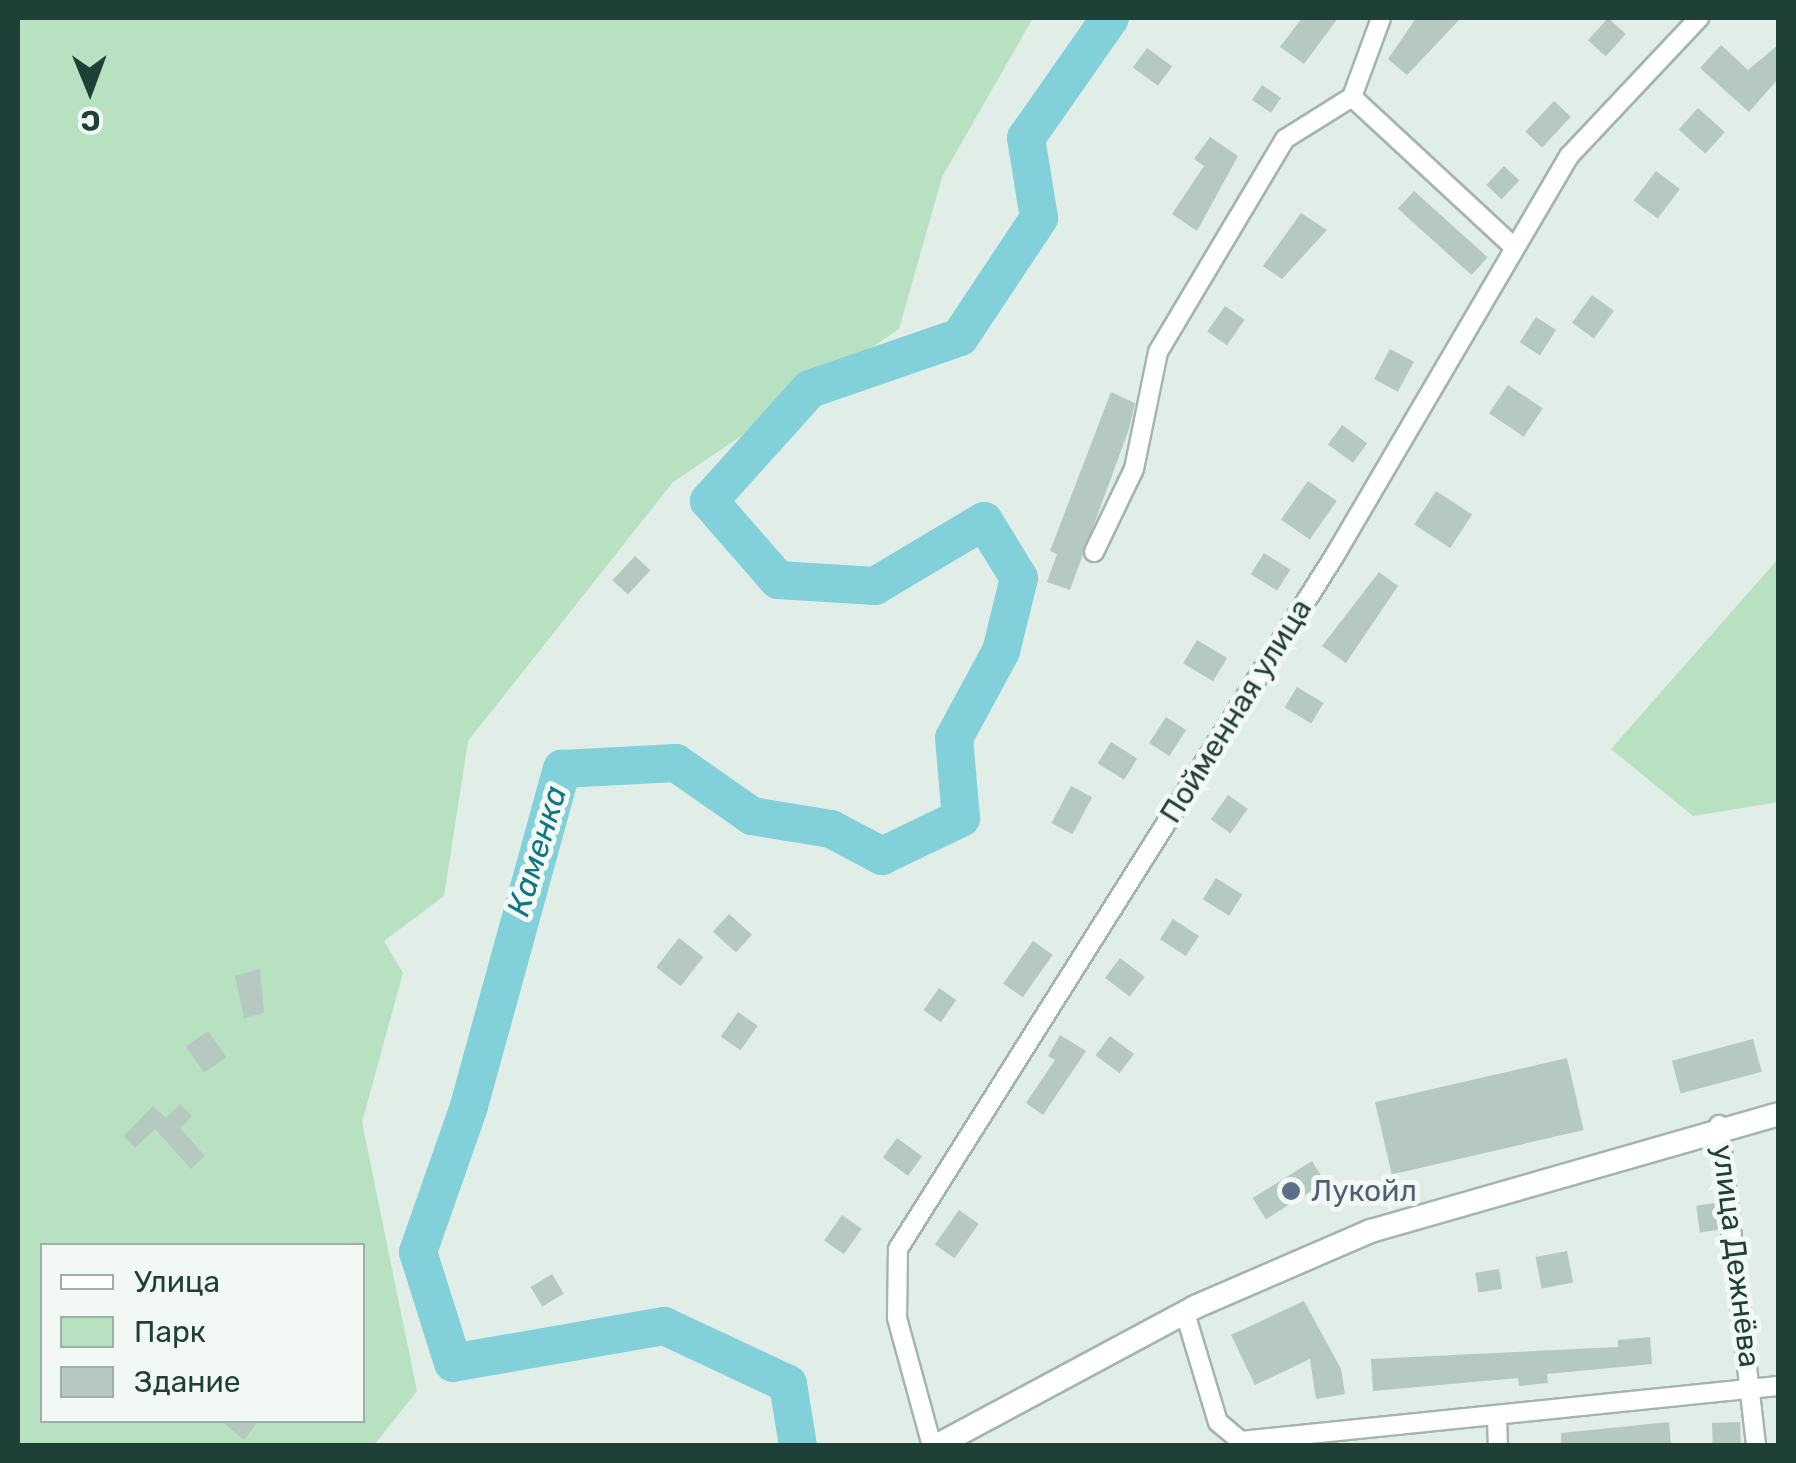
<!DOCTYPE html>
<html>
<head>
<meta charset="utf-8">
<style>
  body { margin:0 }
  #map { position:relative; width:1796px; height:1463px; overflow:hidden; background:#e1ede7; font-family:Rubik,sans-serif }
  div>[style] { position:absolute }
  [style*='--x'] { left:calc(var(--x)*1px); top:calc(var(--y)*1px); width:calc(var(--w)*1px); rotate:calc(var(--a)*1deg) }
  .green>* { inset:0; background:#b7e1c0 }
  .river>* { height:38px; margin:-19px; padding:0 19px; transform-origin:19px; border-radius:19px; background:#82d0d9 }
  .building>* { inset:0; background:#b6c9c0; transform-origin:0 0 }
  .roads { filter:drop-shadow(2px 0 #a3b6ae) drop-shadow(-2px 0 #a3b6ae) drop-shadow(0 2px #a3b6ae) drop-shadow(0 -2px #a3b6ae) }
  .street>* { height:18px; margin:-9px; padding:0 9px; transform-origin:9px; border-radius:9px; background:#fff }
  .secondary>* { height:22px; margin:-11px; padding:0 11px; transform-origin:11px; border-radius:11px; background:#fff }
  .dots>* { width:28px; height:28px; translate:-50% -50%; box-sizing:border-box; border:5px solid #f2f9f5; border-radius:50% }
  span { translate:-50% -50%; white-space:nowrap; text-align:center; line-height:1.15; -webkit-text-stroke:10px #f2f9f5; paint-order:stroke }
  .street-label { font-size:30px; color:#1f4036 }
  .service-label { font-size:30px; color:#4e5e75 }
  .left { translate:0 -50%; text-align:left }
  .water-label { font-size:32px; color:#117684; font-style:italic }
  .frame { position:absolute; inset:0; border:20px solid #1f4036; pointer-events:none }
  .legend { position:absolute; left:40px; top:1243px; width:325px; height:180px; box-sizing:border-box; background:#f2f9f5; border:2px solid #9eafa9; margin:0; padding:12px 18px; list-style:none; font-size:30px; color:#1f4036 }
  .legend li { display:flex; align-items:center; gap:20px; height:50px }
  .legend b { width:50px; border:2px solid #9eafa9 }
  .north { position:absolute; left:40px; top:40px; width:100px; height:100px; -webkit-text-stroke:8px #f2f9f5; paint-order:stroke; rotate:179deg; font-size:28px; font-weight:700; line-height:40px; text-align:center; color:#1f4036 }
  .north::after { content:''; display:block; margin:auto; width:35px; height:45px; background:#1f4036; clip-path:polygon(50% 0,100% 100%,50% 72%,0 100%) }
</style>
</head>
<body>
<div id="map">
  <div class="green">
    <i style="clip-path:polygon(evenodd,18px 18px,1033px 18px,942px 177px,899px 329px,673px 482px,468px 741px,444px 896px,384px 941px,403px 973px,362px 1122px,417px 1391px,374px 1445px,18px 1445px,18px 18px,42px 1246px,362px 1246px,362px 1420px,42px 1420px,42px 1246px)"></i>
    <i style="clip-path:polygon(1778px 559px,1778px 802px,1693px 816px,1611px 749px)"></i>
  </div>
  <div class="river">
    <i style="--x:798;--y:1446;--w:63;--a:-99.2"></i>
    <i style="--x:788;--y:1384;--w:137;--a:-154.9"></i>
    <i style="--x:664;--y:1326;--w:214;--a:170.1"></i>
    <i style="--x:453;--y:1363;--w:116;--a:-107.5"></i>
    <i style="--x:418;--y:1252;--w:155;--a:-70.7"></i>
    <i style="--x:469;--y:1106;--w:350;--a:-74.6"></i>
    <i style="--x:562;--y:769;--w:114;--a:-3"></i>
    <i style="--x:676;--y:763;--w:93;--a:34.9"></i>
    <i style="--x:752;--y:816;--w:80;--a:9.3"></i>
    <i style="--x:831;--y:829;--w:58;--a:27.9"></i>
    <i style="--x:882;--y:856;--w:88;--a:-25.7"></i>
    <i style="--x:961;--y:818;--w:80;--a:-95"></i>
    <i style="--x:954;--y:738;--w:99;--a:-61.6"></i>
    <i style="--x:1001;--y:651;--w:75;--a:-76.1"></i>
    <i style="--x:1019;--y:578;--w:67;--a:-121.6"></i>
    <i style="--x:984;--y:521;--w:127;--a:149.2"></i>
    <i style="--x:875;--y:586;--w:97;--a:-176.5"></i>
    <i style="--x:778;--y:580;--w:105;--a:-131.1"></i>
    <i style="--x:709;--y:501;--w:151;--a:-48"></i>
    <i style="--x:810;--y:389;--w:159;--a:-19.1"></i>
    <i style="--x:960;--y:337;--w:143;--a:-56.4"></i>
    <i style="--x:1039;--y:218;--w:81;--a:-99.2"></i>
    <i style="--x:1026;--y:138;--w:146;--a:-55"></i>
  </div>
  <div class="building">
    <i style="clip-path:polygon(1302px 18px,1338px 18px,1304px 64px,1280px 47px)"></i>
    <i style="clip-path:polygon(1416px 18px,1461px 18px,1407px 75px,1388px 59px)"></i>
    <i style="left:1608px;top:18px;width:24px;height:30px;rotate:42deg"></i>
    <i style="clip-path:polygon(1721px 45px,1748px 70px,1778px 45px,1778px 79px,1749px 112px,1700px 68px)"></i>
    <i style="left:1147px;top:48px;width:31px;height:24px;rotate:36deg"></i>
    <i style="left:1262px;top:85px;width:23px;height:18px;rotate:34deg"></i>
    <i style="left:1554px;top:101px;width:23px;height:42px;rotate:43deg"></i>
    <i style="left:1698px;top:108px;width:36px;height:29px;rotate:42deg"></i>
    <i style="clip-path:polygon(1210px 137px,1238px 156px,1197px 231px,1172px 214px,1204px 166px,1194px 159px)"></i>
    <i style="left:1504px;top:166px;width:21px;height:26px;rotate:43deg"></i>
    <i style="left:1656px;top:171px;width:30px;height:37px;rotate:37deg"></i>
    <i style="left:1414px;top:191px;width:99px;height:24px;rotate:42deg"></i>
    <i style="clip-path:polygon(1301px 213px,1327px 230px,1282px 279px,1263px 266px)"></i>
    <i style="left:1592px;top:295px;width:27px;height:34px;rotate:36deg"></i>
    <i style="left:1225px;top:306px;width:24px;height:31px;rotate:35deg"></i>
    <i style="left:1536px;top:317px;width:24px;height:30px;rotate:33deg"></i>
    <i style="left:1390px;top:349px;width:27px;height:34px;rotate:28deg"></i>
    <i style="left:1508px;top:385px;width:42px;height:34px;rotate:34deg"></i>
    <i style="clip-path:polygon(1111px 392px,1135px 403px,1129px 429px,1070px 590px,1047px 582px,1057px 554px,1050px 551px)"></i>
    <i style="left:1342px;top:425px;width:31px;height:24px;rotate:36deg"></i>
    <i style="left:1308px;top:481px;width:35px;height:47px;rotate:35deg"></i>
    <i style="left:1436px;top:491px;width:43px;height:40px;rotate:33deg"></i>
    <i style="left:1264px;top:553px;width:31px;height:25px;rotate:32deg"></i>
    <i style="left:635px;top:556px;width:21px;height:33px;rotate:43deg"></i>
    <i style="clip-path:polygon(1379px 572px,1398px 586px,1346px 663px,1322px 646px)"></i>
    <i style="left:1197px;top:640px;width:35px;height:27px;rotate:31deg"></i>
    <i style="left:1297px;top:687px;width:31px;height:24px;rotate:31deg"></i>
    <i style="left:1166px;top:717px;width:24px;height:31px;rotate:33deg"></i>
    <i style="left:1111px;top:742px;width:31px;height:25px;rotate:32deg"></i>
    <i style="left:1071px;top:786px;width:24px;height:42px;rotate:28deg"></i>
    <i style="left:1228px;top:795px;width:24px;height:30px;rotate:35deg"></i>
    <i style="left:1216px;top:878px;width:31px;height:25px;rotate:32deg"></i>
    <i style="left:729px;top:914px;width:31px;height:24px;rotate:42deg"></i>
    <i style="left:1173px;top:919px;width:31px;height:24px;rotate:33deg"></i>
    <i style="left:679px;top:938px;width:31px;height:37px;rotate:38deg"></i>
    <i style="left:1033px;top:941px;width:24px;height:52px;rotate:35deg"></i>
    <i style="left:1120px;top:958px;width:31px;height:25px;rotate:37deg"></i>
    <i style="clip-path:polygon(260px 969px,264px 1013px,244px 1018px,235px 976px)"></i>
    <i style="left:939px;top:988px;width:21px;height:27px;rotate:35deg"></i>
    <i style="left:738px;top:1012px;width:24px;height:30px;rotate:35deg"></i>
    <i style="left:208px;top:1031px;width:32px;height:27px;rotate:55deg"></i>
    <i style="clip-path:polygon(1060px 1035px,1086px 1051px,1043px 1115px,1026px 1103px,1055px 1060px,1048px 1056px)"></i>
    <i style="left:1110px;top:1036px;width:30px;height:24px;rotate:37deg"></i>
    <i style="left:1753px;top:1039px;width:34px;height:84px;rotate:75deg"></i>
    <i style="left:1567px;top:1058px;width:74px;height:197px;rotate:77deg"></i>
    <i style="clip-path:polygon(180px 1104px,192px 1116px,180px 1128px,205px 1156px,191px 1169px,155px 1129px,135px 1148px,124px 1136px,153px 1106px,166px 1118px)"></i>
    <i style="left:897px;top:1138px;width:31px;height:24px;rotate:36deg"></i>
    <i style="left:1312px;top:1161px;width:25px;height:70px;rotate:58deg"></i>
    <i style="left:1715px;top:1203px;width:27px;height:19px;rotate:82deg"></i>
    <i style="left:959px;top:1210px;width:24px;height:42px;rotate:35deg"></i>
    <i style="left:842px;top:1215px;width:24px;height:31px;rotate:35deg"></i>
    <i style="left:1567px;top:1251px;width:32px;height:32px;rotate:79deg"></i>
    <i style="left:1499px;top:1269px;width:20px;height:24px;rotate:81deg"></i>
    <i style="left:552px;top:1274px;width:23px;height:25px;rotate:59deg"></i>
    <i style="clip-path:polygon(1304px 1301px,1341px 1369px,1345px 1394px,1316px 1399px,1310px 1359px,1255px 1385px,1231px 1335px)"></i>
    <i style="clip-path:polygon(1650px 1337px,1652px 1364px,1547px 1374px,1548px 1383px,1519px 1386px,1518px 1378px,1373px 1391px,1371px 1359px,1618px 1347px,1618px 1340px)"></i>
    <i style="clip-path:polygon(220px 1420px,259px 1420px,244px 1440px)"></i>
    <i style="clip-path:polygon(1669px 1422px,1671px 1446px,1561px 1446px,1561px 1433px)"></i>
    <i style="left:1740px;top:1422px;width:24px;height:28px;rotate:88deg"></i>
  </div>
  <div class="roads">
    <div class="street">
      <i style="--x:1352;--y:97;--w:221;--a:42.8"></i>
      <i style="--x:1094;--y:552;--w:92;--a:-64.3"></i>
      <i style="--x:1134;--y:469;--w:119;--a:-78.4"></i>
      <i style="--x:1158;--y:352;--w:248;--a:-59.2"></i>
      <i style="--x:1285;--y:139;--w:79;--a:-32.1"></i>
      <i style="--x:1352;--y:97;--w:84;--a:-69.8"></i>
      <i style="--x:1719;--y:1125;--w:323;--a:83.4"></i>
      <i style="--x:1185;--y:1313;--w:114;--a:73.2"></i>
      <i style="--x:1218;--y:1422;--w:30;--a:40"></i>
      <i style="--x:1241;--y:1441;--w:540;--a:-5.85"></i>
      <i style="--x:1497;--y:1419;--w:27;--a:88"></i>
      <i style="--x:932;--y:1446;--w:133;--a:-105.3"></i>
      <i style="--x:897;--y:1318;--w:69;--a:-89.2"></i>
      <i style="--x:898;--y:1249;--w:820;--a:-57.8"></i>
      <i style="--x:1335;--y:555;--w:463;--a:-59.6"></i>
      <i style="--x:1569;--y:156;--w:190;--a:-46.7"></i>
    </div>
    <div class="secondary">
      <i style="--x:936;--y:1446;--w:294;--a:-28.2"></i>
      <i style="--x:1195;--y:1307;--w:192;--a:-23.4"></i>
      <i style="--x:1371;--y:1231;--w:423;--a:-16"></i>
    </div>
  </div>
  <div class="dots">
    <i style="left:1291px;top:1191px;background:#5c6f8a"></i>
  </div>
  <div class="street-label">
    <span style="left:1236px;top:711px;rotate:-58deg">Пойменная улица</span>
    <span style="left:1736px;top:1256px;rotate:83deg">улица Дежнёва</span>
  </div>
  <div class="service-label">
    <span class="left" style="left:1311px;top:1191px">Лукойл</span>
  </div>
  <div class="water-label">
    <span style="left:537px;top:851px;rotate:-73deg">Каменка</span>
  </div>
  <div class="frame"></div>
  <ul class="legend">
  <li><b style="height:12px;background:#fff"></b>Улица</li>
  <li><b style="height:28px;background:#b7e1c0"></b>Парк</li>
  <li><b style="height:28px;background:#b6c9c0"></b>Здание</li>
  </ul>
  <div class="north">С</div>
</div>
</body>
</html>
